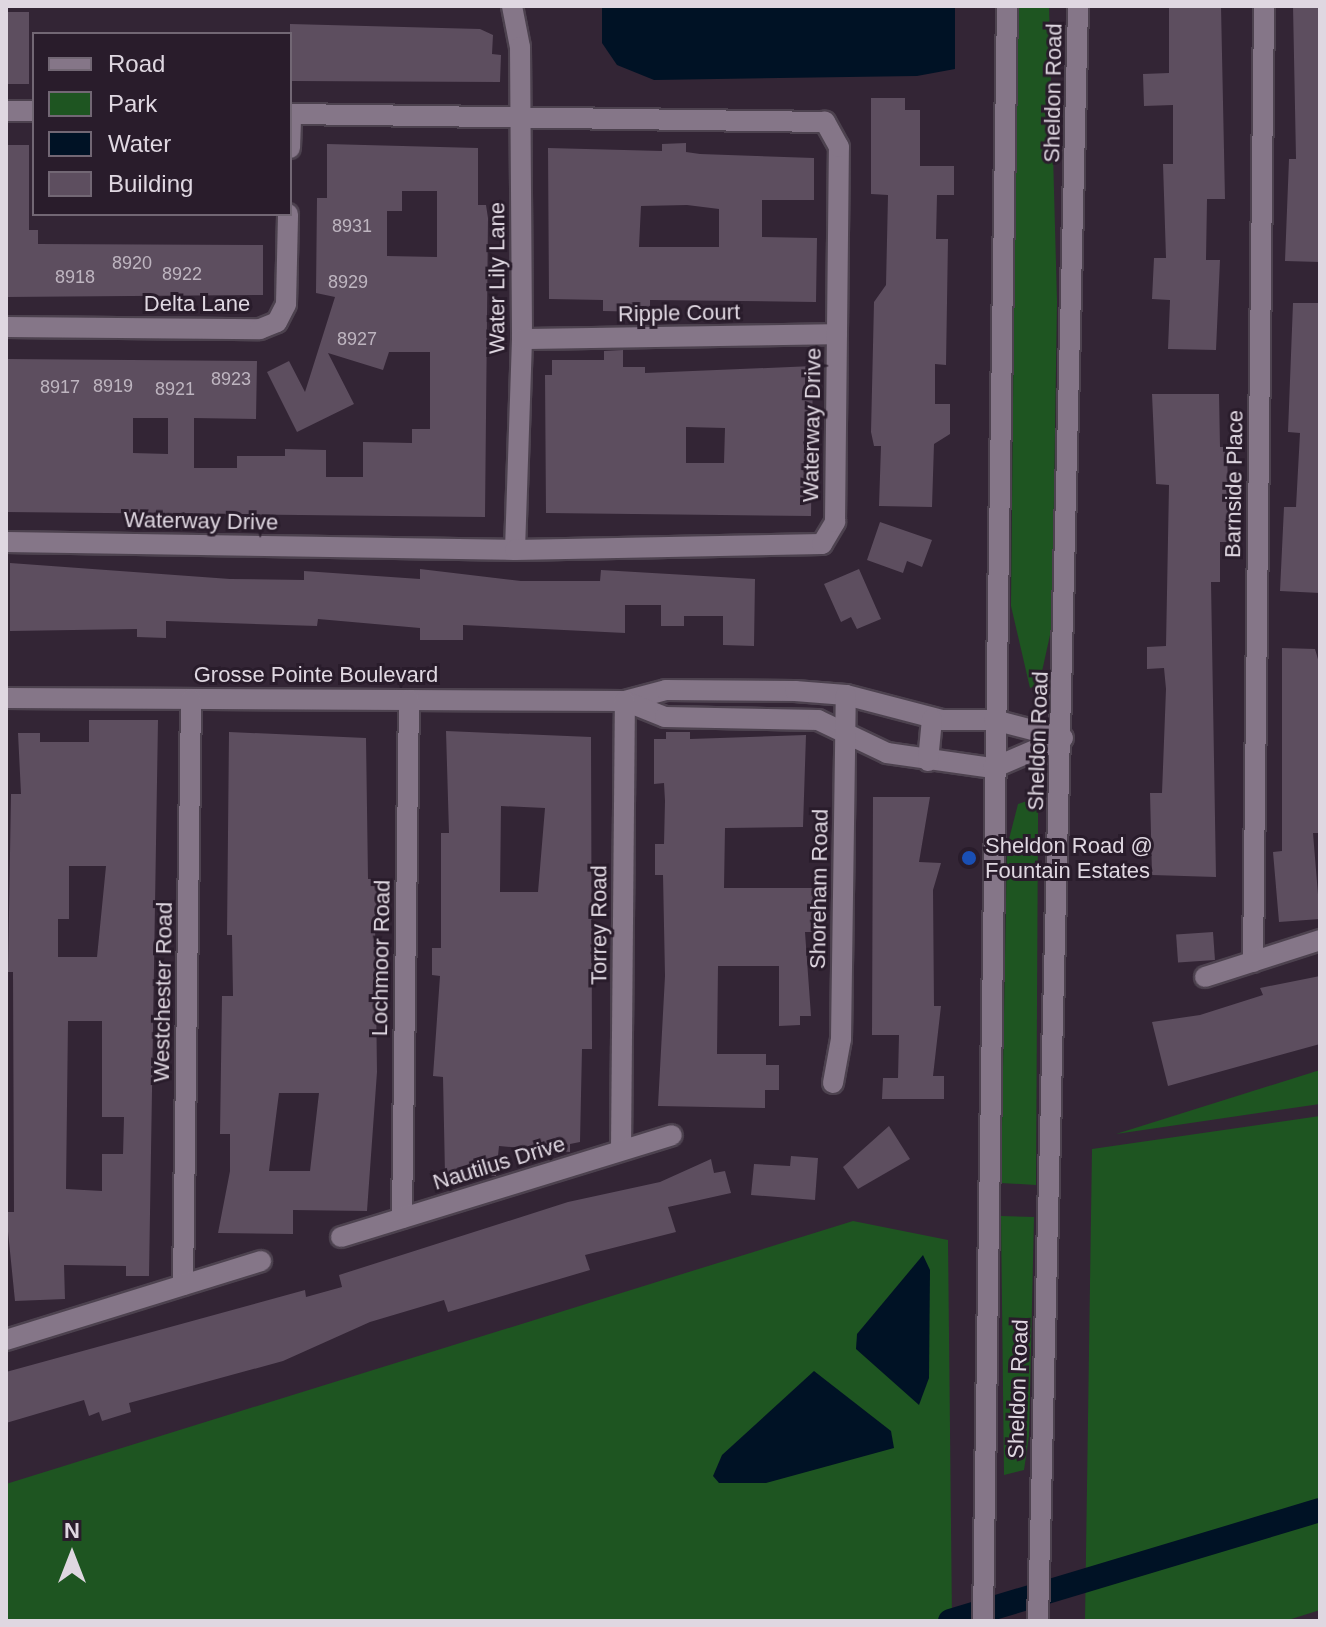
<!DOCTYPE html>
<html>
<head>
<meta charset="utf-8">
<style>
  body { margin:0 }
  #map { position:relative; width:1326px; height:1627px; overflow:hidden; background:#332535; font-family:Helvetica,sans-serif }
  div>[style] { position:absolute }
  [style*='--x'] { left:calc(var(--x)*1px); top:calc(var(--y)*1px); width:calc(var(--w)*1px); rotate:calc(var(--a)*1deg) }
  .green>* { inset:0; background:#1e5521 }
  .water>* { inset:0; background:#001225 }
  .canal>* { height:24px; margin:-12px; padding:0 12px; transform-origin:12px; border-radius:12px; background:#001225 }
  .building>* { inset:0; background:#5d4e5f; transform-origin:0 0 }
  .roads { filter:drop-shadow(2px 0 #4d424f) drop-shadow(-2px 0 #4d424f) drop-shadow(0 2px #4d424f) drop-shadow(0 -2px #4d424f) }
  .street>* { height:20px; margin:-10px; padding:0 10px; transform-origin:10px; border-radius:10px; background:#857688 }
  .secondary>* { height:20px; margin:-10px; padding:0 10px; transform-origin:10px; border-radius:10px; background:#857688 }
  .dots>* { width:22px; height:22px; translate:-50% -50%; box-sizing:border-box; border:4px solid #291c2b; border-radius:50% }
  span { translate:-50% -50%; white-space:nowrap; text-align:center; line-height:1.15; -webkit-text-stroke:6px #291c2b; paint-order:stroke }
  .number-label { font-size:18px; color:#beb5c0 }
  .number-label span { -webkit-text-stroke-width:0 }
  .street-label { font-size:22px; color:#dfd7e1 }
  .poi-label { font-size:22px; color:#dfd7e1 }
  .left { translate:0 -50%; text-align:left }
  .frame { position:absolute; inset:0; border:8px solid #dfd7e1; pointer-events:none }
  .legend { position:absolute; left:32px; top:32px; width:260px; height:184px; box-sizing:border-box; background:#291c2b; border:2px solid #726774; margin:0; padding:10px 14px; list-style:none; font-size:24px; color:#dfd7e1 }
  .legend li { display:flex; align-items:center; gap:16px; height:40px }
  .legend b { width:40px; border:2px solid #726774 }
  .north { position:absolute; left:32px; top:1515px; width:80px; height:80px; -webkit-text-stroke:6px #291c2b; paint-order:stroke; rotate:0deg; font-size:22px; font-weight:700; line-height:32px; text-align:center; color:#dfd7e1 }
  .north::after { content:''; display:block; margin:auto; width:28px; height:36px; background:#dfd7e1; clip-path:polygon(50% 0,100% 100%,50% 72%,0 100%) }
</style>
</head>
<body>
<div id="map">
  <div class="green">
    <i style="clip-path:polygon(1017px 6px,1049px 6px,1057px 301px,1052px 626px,1039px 685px,1030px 688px,1011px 606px)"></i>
    <i style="clip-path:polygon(1027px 801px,1038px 807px,1038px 820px,1036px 1185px,1001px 1183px,1007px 847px,1018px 804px)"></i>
    <i style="clip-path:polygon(1320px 1070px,1320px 1104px,1116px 1134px)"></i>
    <i style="clip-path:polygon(1320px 1116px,1320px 1610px,1285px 1621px,1085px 1621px,1092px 1149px)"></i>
    <i style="clip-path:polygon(1001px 1216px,1034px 1217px,1029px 1436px,1024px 1470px,1004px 1475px)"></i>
    <i style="clip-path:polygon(853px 1221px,948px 1240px,952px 1621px,6px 1621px,6px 1484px)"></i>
  </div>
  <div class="water">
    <i style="clip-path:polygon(602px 6px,955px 6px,955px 69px,917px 76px,654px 80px,617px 65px,602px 43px)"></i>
    <i style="clip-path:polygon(923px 1255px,930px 1270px,929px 1378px,919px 1405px,856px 1349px,857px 1334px)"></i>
    <i style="clip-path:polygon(814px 1371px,891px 1431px,894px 1448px,766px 1483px,719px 1483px,713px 1476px,722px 1455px)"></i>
  </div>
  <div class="canal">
    <i style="--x:950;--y:1621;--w:386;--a:-16.7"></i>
  </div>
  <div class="building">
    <i style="clip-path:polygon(1169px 6px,1221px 6px,1225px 199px,1207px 199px,1206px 260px,1220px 260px,1216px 350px,1168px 349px,1170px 300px,1152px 299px,1154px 258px,1166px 258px,1163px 164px,1173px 164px,1173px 105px,1144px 106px,1143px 74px,1169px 73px)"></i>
    <i style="clip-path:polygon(1293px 6px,1320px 6px,1320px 262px,1285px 261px,1289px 159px,1296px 159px)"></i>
    <i style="left:6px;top:12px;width:23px;height:72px"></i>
    <i style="clip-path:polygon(290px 24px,480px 29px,493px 35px,492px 54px,501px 55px,500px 82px,290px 81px)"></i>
    <i style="clip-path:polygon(871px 98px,905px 98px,905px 110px,920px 110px,920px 166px,954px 166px,954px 195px,937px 195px,936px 239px,948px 239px,946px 365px,935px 364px,935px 404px,950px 404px,950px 434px,934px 444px,932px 507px,879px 506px,881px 446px,874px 446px,871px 432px,874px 302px,886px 285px,888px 195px,871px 194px)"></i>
    <i style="clip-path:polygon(evenodd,686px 143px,686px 152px,700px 154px,814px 158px,814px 200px,762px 200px,762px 237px,817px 238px,816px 302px,650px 300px,650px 312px,603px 311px,603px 300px,549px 299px,548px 148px,662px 151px,662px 144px,686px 143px,687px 205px,719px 209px,719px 247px,639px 247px,641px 206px,687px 205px)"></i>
    <i style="clip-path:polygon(evenodd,327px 144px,478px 148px,478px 205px,486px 205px,488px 218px,485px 517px,6px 512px,6px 359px,257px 361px,256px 419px,194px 418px,194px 468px,237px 468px,237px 456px,285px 456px,285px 449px,326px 450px,326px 477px,363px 477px,363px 442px,412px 443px,412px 429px,430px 429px,430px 352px,389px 352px,383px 370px,328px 353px,354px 404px,297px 432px,267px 372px,289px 361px,305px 392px,335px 297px,316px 293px,317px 198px,327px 198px,327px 144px,402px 191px,437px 191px,437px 257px,387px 256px,387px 211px,402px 211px,402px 191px,327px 144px,133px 418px,168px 418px,168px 454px,133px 453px,133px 418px)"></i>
    <i style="clip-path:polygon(6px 145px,29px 145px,29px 230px,38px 230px,38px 244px,263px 245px,263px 295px,6px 297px)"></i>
    <i style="clip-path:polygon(1293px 303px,1320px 303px,1320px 593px,1280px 591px,1284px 507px,1296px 507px,1300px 433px,1288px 432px)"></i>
    <i style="clip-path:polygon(evenodd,623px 350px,623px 367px,645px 367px,645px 373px,813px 366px,811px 516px,546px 513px,545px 375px,552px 375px,552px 360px,604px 360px,604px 351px,623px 350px,686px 427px,725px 428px,724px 463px,686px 463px,686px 427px)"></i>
    <i style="clip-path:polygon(1152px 394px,1219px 394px,1220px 447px,1227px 447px,1229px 542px,1220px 542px,1220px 582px,1211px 582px,1216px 877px,1152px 875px,1150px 793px,1162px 793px,1166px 689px,1164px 668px,1147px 669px,1147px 647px,1166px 646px,1169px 485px,1156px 484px)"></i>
    <i style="clip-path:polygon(880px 522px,932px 540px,922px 567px,907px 561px,903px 573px,867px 560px)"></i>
    <i style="clip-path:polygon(10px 563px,230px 579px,304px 580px,304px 571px,420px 579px,420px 569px,521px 581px,600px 581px,601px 570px,755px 579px,754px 646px,723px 645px,723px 616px,684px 616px,684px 626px,661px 626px,661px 605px,625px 605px,625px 633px,463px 625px,463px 640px,420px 640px,420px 628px,318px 619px,317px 626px,166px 621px,166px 638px,137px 637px,137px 629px,10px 631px)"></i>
    <i style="clip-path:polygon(859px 569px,881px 619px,857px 629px,851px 617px,841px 622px,824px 584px)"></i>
    <i style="clip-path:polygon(1282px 648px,1315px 649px,1320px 666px,1320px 833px,1313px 833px,1320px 919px,1279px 922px,1273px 852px,1282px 851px)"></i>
    <i style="clip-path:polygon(evenodd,89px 720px,158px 720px,149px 1276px,126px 1276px,126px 1266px,64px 1265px,65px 1299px,15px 1301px,6px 1212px,14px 1212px,13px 972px,8px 972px,11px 794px,21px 794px,18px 733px,40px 733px,40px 742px,89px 742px,89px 720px,69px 866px,106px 866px,97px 957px,58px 957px,58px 919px,69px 919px,69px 866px,89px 720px,68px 1021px,102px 1021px,102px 1117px,124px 1117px,123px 1154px,102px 1154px,102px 1191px,66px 1189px,68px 1021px)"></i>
    <i style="clip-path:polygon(evenodd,446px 731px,591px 737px,592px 1049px,582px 1049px,580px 1142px,570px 1144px,570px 1152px,499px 1146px,496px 1176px,445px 1175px,443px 1077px,433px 1076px,440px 976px,432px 975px,432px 948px,441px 948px,441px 833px,449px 833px,446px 731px,501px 806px,545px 808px,538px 892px,500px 892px,501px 806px)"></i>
    <i style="clip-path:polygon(evenodd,229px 732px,366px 738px,368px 879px,383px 879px,375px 918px,377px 1072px,367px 1211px,293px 1210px,293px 1234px,218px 1233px,230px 1171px,230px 1134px,220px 1134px,222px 996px,233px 996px,232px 935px,227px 935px,229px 732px,279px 1093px,319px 1093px,310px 1171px,269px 1171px,279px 1093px)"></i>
    <i style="clip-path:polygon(666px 732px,690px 732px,690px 739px,806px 735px,803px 827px,725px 828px,724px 888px,813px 888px,812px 932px,805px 932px,811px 1016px,800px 1016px,800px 1025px,779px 1026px,779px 966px,718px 966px,717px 1054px,766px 1054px,766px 1065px,779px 1065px,779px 1090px,765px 1090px,765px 1108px,658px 1106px,665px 976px,663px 875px,655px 875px,655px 844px,664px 844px,665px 801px,664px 783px,654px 784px,654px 739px,666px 739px)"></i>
    <i style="clip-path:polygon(873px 797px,930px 797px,919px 862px,941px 863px,933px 890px,934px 1006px,941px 1006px,933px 1076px,944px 1076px,944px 1099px,882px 1099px,883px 1078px,898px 1078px,899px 1035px,872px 1035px)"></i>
    <i style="left:1213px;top:932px;width:28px;height:37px;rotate:86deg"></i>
    <i style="clip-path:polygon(1320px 976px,1320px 1044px,1168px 1086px,1152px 1022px,1200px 1015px,1263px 995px,1260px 988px)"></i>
    <i style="clip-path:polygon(889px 1126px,910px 1159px,858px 1189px,843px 1167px)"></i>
    <i style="clip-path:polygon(791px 1156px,818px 1158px,815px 1200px,751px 1195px,754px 1164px,790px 1166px)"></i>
    <i style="clip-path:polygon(711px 1159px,714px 1173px,725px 1171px,731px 1193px,668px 1207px,676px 1232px,585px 1255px,590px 1270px,448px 1312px,444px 1300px,370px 1322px,283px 1361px,129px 1403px,131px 1412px,102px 1421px,99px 1412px,89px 1416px,84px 1400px,6px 1423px,6px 1372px,305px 1290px,306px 1297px,342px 1287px,339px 1275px,568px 1202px,660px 1182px)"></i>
  </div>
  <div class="roads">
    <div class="street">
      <i style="--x:512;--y:6;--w:42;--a:79"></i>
      <i style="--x:520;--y:47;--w:292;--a:89.6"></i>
      <i style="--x:522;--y:339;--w:211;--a:91.9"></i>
      <i style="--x:6;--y:111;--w:28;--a:0"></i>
      <i style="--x:290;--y:148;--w:34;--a:-88"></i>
      <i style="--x:6;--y:327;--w:254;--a:0.5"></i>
      <i style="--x:260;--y:329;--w:18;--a:-22"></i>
      <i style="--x:277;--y:322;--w:20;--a:-63"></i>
      <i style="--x:286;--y:304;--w:90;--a:-88.7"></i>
      <i style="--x:522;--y:339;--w:315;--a:-0.9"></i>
      <i style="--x:6;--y:542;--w:509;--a:0.9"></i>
      <i style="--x:515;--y:550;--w:307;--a:-1.1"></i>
      <i style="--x:822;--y:544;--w:26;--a:-59"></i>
      <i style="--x:835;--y:522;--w:375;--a:-89.4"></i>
      <i style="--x:839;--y:147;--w:29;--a:-119"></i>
      <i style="--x:825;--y:122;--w:535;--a:-179.14"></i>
      <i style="--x:6;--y:698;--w:619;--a:0.28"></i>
      <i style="--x:625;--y:701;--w:42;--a:-15"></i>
      <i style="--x:666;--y:690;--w:129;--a:0.4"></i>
      <i style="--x:795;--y:691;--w:51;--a:4.5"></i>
      <i style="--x:846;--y:695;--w:99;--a:14.6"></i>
      <i style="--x:942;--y:720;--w:52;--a:0"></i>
      <i style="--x:994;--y:720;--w:71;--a:14.6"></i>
      <i style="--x:625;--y:701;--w:43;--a:21.8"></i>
      <i style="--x:665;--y:717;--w:153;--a:1.1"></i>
      <i style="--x:818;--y:720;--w:76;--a:25.6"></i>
      <i style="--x:887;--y:753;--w:107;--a:8.1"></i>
      <i style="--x:993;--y:768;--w:76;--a:-23.2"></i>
      <i style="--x:928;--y:761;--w:42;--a:-84.6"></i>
      <i style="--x:1253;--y:962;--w:956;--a:-89.34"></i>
      <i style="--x:1205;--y:977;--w:121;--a:-17.8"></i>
      <i style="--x:833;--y:1083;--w:45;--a:-79.7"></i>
      <i style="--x:841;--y:1039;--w:344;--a:-89.2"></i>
      <i style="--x:621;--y:1150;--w:449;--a:-89.5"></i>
      <i style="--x:402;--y:1218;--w:518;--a:-89.23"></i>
      <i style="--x:341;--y:1237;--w:346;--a:-17.1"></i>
      <i style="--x:183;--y:1285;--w:586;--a:-89.22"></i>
      <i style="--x:6;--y:1340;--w:267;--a:-17.2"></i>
    </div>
    <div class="secondary">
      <i style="--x:983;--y:1621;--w:1615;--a:-89.15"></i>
      <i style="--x:1038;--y:1621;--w:1615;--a:-88.58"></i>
    </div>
  </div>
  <div class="dots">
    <i style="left:969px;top:858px;background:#1a4fb4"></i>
  </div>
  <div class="number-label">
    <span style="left:352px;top:226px">8931</span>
    <span style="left:132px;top:263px">8920</span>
    <span style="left:182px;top:274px">8922</span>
    <span style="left:75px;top:277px">8918</span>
    <span style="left:348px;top:282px">8929</span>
    <span style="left:357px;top:339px">8927</span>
    <span style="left:231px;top:379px">8923</span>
    <span style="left:113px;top:386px">8919</span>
    <span style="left:60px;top:387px">8917</span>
    <span style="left:175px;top:389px">8921</span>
  </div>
  <div class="street-label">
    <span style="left:1053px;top:93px;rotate:-89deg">Sheldon Road</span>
    <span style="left:497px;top:278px;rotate:-90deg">Water Lily Lane</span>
    <span style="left:197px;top:304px">Delta Lane</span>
    <span style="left:679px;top:313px;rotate:-1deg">Ripple Court</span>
    <span style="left:812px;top:425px;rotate:-89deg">Waterway Drive</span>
    <span style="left:1234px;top:484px;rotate:-89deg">Barnside Place</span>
    <span style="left:201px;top:521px;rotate:1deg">Waterway Drive</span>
    <span style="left:316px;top:675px">Grosse Pointe Boulevard</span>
    <span style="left:1038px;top:741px;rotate:-88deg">Sheldon Road</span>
    <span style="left:819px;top:889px;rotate:-89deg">Shoreham Road</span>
    <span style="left:599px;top:925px;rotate:-90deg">Torrey Road</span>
    <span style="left:381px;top:958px;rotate:-89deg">Lochmoor Road</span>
    <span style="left:163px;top:992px;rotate:-89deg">Westchester Road</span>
    <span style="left:499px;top:1163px;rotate:-17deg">Nautilus Drive</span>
    <span style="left:1018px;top:1389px;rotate:-88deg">Sheldon Road</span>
  </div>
  <div class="poi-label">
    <span class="left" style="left:985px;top:858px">Sheldon Road @<br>Fountain Estates</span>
  </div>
  <div class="frame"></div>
  <ul class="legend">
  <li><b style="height:10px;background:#857688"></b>Road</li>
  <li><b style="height:22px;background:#1e5521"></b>Park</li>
  <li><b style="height:22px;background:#001225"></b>Water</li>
  <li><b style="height:22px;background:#5d4e5f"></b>Building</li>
  </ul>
  <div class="north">N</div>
</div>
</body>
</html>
